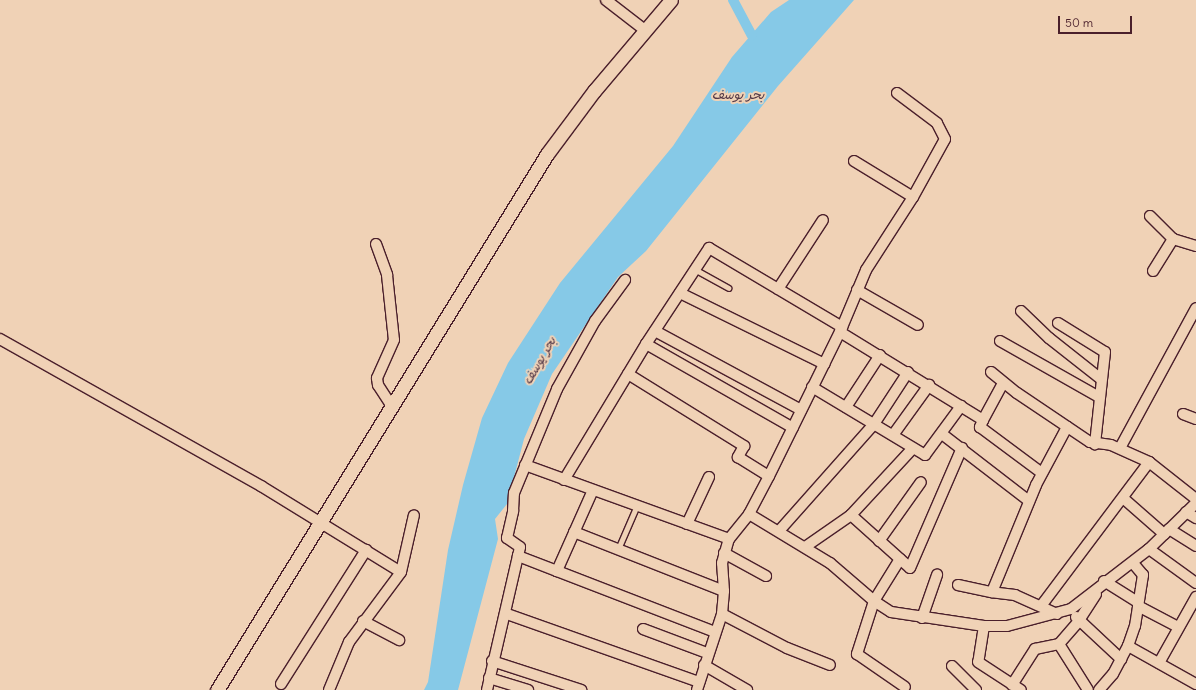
<!DOCTYPE html>
<html>
<head>
<meta charset="utf-8">
<style>
  body { margin:0 }
  #map { position:relative; width:1196px; height:690px; overflow:hidden; background:#f0d2b6; font-family:Delius,"Playpen Sans Arabic",sans-serif }
  div>[style] { position:absolute }
  [style*='--x'] { left:calc(var(--x)*1px); top:calc(var(--y)*1px); width:calc(var(--w)*1px); rotate:calc(var(--a)*1deg) }
  .water>* { inset:0; background:#86c9e7 }
  .canal>* { height:10px; margin:-5px; padding:0 5px; transform-origin:5px; border-radius:5px; background:#86c9e7 }
  .roads { filter:drop-shadow(1px 0 #4a1f2b) drop-shadow(-1px 0 #4a1f2b) drop-shadow(0 1px #4a1f2b) drop-shadow(0 -1px #4a1f2b) }
  .service>* { height:5px; margin:-2.5px; padding:0 2.5px; transform-origin:2.5px; border-radius:2.5px; background:#f0d2b6 }
  .minor>* { height:10px; margin:-5px; padding:0 5px; transform-origin:5px; border-radius:5px; background:#f0d2b6 }
  .tertiary>* { height:13px; margin:-6.5px; padding:0 6.5px; transform-origin:6.5px; border-radius:6.5px; background:#f0d2b6 }
  span { translate:-50% -50%; white-space:nowrap; text-align:center; line-height:1.15; -webkit-text-stroke:4px #f0d2b6; paint-order:stroke }
  .water-label { font-size:13px; color:#533847; font-style:italic }
  .scale { position:absolute; left:1058px; top:16px; width:74px; height:18px; box-sizing:border-box; border:2px solid #4a1f2b; border-top:0; padding-left:5px; font-size:12px; line-height:14px; white-space:nowrap; color:#4a1f2b; -webkit-text-stroke:3px #f0d2b6; paint-order:stroke }
</style>
</head>
<body>
<div id="map">
  <div class="water">
    <i style="clip-path:polygon(789px 0,854px 0,778px 86px,646px 251px,618px 277px,552px 374px,524px 439px,507px 504px,495px 519px,498px 539px,458px 690px,424px 690px,428px 682px,448px 550px,463px 485px,482px 418px,508px 363px,560px 283px,673px 146px,732px 57px,771px 12px)"></i>
  </div>
  <div class="canal">
    <i style="--x:733;--y:0;--w:40;--a:62"></i>
  </div>
  <div class="roads">
    <div class="service">
      <i style="--x:696;--y:270;--w:37;--a:29"></i>
      <i style="--x:618;--y:549;--w:48;--a:-66.6"></i>
    </div>
    <div class="minor">
      <i style="--x:606;--y:0;--w:51;--a:37.8"></i>
      <i style="--x:854;--y:161;--w:69;--a:31.4"></i>
      <i style="--x:1150;--y:216;--w:33;--a:45"></i>
      <i style="--x:1173;--y:239;--w:24;--a:17"></i>
      <i style="--x:376;--y:244;--w:33;--a:70"></i>
      <i style="--x:387;--y:275;--w:65;--a:83.9"></i>
      <i style="--x:394;--y:340;--w:42;--a:114.1"></i>
      <i style="--x:377;--y:378;--w:7;--a:82"></i>
      <i style="--x:378;--y:385;--w:24;--a:57"></i>
      <i style="--x:1153;--y:271;--w:38;--a:-58"></i>
      <i style="--x:778;--y:289;--w:82;--a:-56.9"></i>
      <i style="--x:857;--y:290;--w:70;--a:29.8"></i>
      <i style="--x:680;--y:293;--w:161;--a:26.2"></i>
      <i style="--x:1021;--y:311;--w:39;--a:44"></i>
      <i style="--x:1049;--y:338;--w:66;--a:38.3"></i>
      <i style="--x:1058;--y:323;--w:55;--a:31.7"></i>
      <i style="--x:1105;--y:352;--w:93;--a:96.2"></i>
      <i style="--x:655;--y:331;--w:166;--a:28.4"></i>
      <i style="--x:840;--y:332;--w:168;--a:31.6"></i>
      <i style="--x:983;--y:420;--w:8;--a:113"></i>
      <i style="--x:980;--y:427;--w:77;--a:36.6"></i>
      <i style="--x:0;--y:339;--w:300;--a:29.4"></i>
      <i style="--x:261;--y:486;--w:164;--a:31.6"></i>
      <i style="--x:1000;--y:341;--w:114;--a:29.5"></i>
      <i style="--x:646;--y:344;--w:169;--a:29.7"></i>
      <i style="--x:991;--y:372;--w:33;--a:39"></i>
      <i style="--x:1017;--y:393;--w:88;--a:33.9"></i>
      <i style="--x:1090;--y:442;--w:21;--a:8"></i>
      <i style="--x:1111;--y:445;--w:42;--a:24.1"></i>
      <i style="--x:1149;--y:462;--w:60;--a:38.2"></i>
      <i style="--x:628;--y:374;--w:137;--a:31.8"></i>
      <i style="--x:744;--y:446;--w:13;--a:119"></i>
      <i style="--x:738;--y:457;--w:36;--a:32"></i>
      <i style="--x:812;--y:387;--w:132;--a:31"></i>
      <i style="--x:925;--y:455;--w:61;--a:-53.7"></i>
      <i style="--x:846;--y:407;--w:62;--a:-56.8"></i>
      <i style="--x:1183;--y:414;--w:14;--a:21"></i>
      <i style="--x:983;--y:420;--w:42;--a:-61.6"></i>
      <i style="--x:942;--y:434;--w:110;--a:37.6"></i>
      <i style="--x:893;--y:435;--w:62;--a:-54.2"></i>
      <i style="--x:1120;--y:448;--w:159;--a:-61.5"></i>
      <i style="--x:525;--y:465;--w:217;--a:19.9"></i>
      <i style="--x:564;--y:480;--w:159;--a:-58.9"></i>
      <i style="--x:646;--y:344;--w:115;--a:-56.7"></i>
      <i style="--x:709;--y:248;--w:155;--a:30.7"></i>
      <i style="--x:593;--y:490;--w:89;--a:114"></i>
      <i style="--x:557;--y:571;--w:169;--a:21.1"></i>
      <i style="--x:1123;--y:498;--w:55;--a:41.3"></i>
      <i style="--x:1186;--y:512;--w:12;--a:31"></i>
      <i style="--x:749;--y:514;--w:95;--a:31.2"></i>
      <i style="--x:830;--y:563;--w:58;--a:40.8"></i>
      <i style="--x:874;--y:601;--w:20;--a:33"></i>
      <i style="--x:891;--y:612;--w:94;--a:8.6"></i>
      <i style="--x:984;--y:626;--w:23;--a:0"></i>
      <i style="--x:1007;--y:626;--w:66;--a:-14.9"></i>
      <i style="--x:1071;--y:609;--w:98;--a:-37.6"></i>
      <i style="--x:1149;--y:549;--w:66;--a:-44.4"></i>
      <i style="--x:851;--y:515;--w:79;--a:41.9"></i>
      <i style="--x:910;--y:568;--w:131;--a:-66.6"></i>
      <i style="--x:687;--y:524;--w:52;--a:-64.9"></i>
      <i style="--x:1169;--y:529;--w:32;--a:32"></i>
      <i style="--x:779;--y:531;--w:143;--a:-48.4"></i>
      <i style="--x:874;--y:424;--w:62;--a:-56.8"></i>
      <i style="--x:574;--y:532;--w:161;--a:21.5"></i>
      <i style="--x:879;--y:541;--w:72;--a:-54.6"></i>
      <i style="--x:805;--y:547;--w:56;--a:-34.8"></i>
      <i style="--x:851;--y:515;--w:91;--a:-47.2"></i>
      <i style="--x:1149;--y:549;--w:58;--a:35.9"></i>
      <i style="--x:724;--y:553;--w:48;--a:28.7"></i>
      <i style="--x:900;--y:559;--w:49;--a:121.8"></i>
      <i style="--x:874;--y:601;--w:56;--a:107.8"></i>
      <i style="--x:857;--y:654;--w:58;--a:34.5"></i>
      <i style="--x:557;--y:571;--w:42;--a:-159"></i>
      <i style="--x:518;--y:556;--w:9;--a:-77"></i>
      <i style="--x:520;--y:547;--w:16;--a:-145"></i>
      <i style="--x:507;--y:538;--w:28;--a:-77"></i>
      <i style="--x:513;--y:511;--w:18;--a:-87"></i>
      <i style="--x:514;--y:493;--w:113;--a:-67.5"></i>
      <i style="--x:557;--y:389;--w:78;--a:-60.8"></i>
      <i style="--x:595;--y:321;--w:51;--a:-53.8"></i>
      <i style="--x:1104;--y:581;--w:40;--a:32"></i>
      <i style="--x:958;--y:585;--w:35;--a:12"></i>
      <i style="--x:1041;--y:606;--w:180;--a:-53.1"></i>
      <i style="--x:1138;--y:606;--w:45;--a:27.7"></i>
      <i style="--x:507;--y:614;--w:204;--a:19.5"></i>
      <i style="--x:722;--y:614;--w:73;--a:27.6"></i>
      <i style="--x:787;--y:648;--w:46;--a:21.6"></i>
      <i style="--x:1057;--y:614;--w:46;--a:-155.7"></i>
      <i style="--x:1015;--y:595;--w:23;--a:-173"></i>
      <i style="--x:992;--y:592;--w:116;--a:-67.6"></i>
      <i style="--x:1036;--y:485;--w:66;--a:-61.9"></i>
      <i style="--x:1076;--y:617;--w:62;--a:43"></i>
      <i style="--x:922;--y:618;--w:46;--a:-70.8"></i>
      <i style="--x:363;--y:621;--w:41;--a:27.8"></i>
      <i style="--x:984;--y:626;--w:36;--a:99"></i>
      <i style="--x:978;--y:662;--w:51;--a:33.1"></i>
      <i style="--x:643;--y:629;--w:68;--a:20.6"></i>
      <i style="--x:1059;--y:644;--w:54;--a:57.8"></i>
      <i style="--x:1128;--y:646;--w:78;--a:29.2"></i>
      <i style="--x:492;--y:661;--w:94;--a:18"></i>
      <i style="--x:1159;--y:663;--w:76;--a:-60.7"></i>
      <i style="--x:704;--y:665;--w:50;--a:30.2"></i>
      <i style="--x:952;--y:666;--w:34;--a:45"></i>
      <i style="--x:489;--y:678;--w:41;--a:17.1"></i>
      <i style="--x:281;--y:684;--w:159;--a:-57.6"></i>
      <i style="--x:1012;--y:685;--w:43;--a:-57.4"></i>
      <i style="--x:1035;--y:649;--w:25;--a:-12"></i>
      <i style="--x:1059;--y:644;--w:29;--a:-49"></i>
      <i style="--x:1078;--y:622;--w:33;--a:-57"></i>
      <i style="--x:329;--y:690;--w:52;--a:-67.4"></i>
      <i style="--x:349;--y:642;--w:87;--a:-53.4"></i>
      <i style="--x:401;--y:572;--w:58;--a:-77.2"></i>
      <i style="--x:487;--y:690;--w:138;--a:-77"></i>
      <i style="--x:697;--y:690;--w:80;--a:-71.8"></i>
      <i style="--x:722;--y:614;--w:23;--a:-85"></i>
      <i style="--x:724;--y:591;--w:28;--a:-94"></i>
      <i style="--x:722;--y:563;--w:25;--a:-74"></i>
      <i style="--x:729;--y:539;--w:32;--a:-51"></i>
      <i style="--x:749;--y:514;--w:43;--a:-62.2"></i>
      <i style="--x:769;--y:476;--w:161;--a:-63.8"></i>
      <i style="--x:840;--y:332;--w:67;--a:-67.2"></i>
      <i style="--x:866;--y:270;--w:87;--a:-57.2"></i>
      <i style="--x:913;--y:197;--w:66;--a:-61.1"></i>
      <i style="--x:945;--y:139;--w:18;--a:-117"></i>
      <i style="--x:937;--y:123;--w:50;--a:-143.1"></i>
      <i style="--x:1099;--y:690;--w:21;--a:-49"></i>
      <i style="--x:1113;--y:674;--w:32;--a:-62"></i>
      <i style="--x:1128;--y:646;--w:21;--a:-71"></i>
      <i style="--x:1135;--y:626;--w:52;--a:-81.1"></i>
      <i style="--x:1143;--y:575;--w:16;--a:-130"></i>
    </div>
    <div class="tertiary">
      <i style="--x:217;--y:690;--w:629;--a:-58.38"></i>
      <i style="--x:547;--y:154;--w:79;--a:-53.3"></i>
      <i style="--x:594;--y:91;--w:119;--a:-49.8"></i>
    </div>
  </div>
  <div class="water-label">
    <span style="left:738px;top:95px">بحر يوسف</span>
    <span style="left:540px;top:361px;rotate:-60deg">بحر يوسف</span>
  </div>
  <div class="scale">50 m</div>
</div>
</body>
</html>
